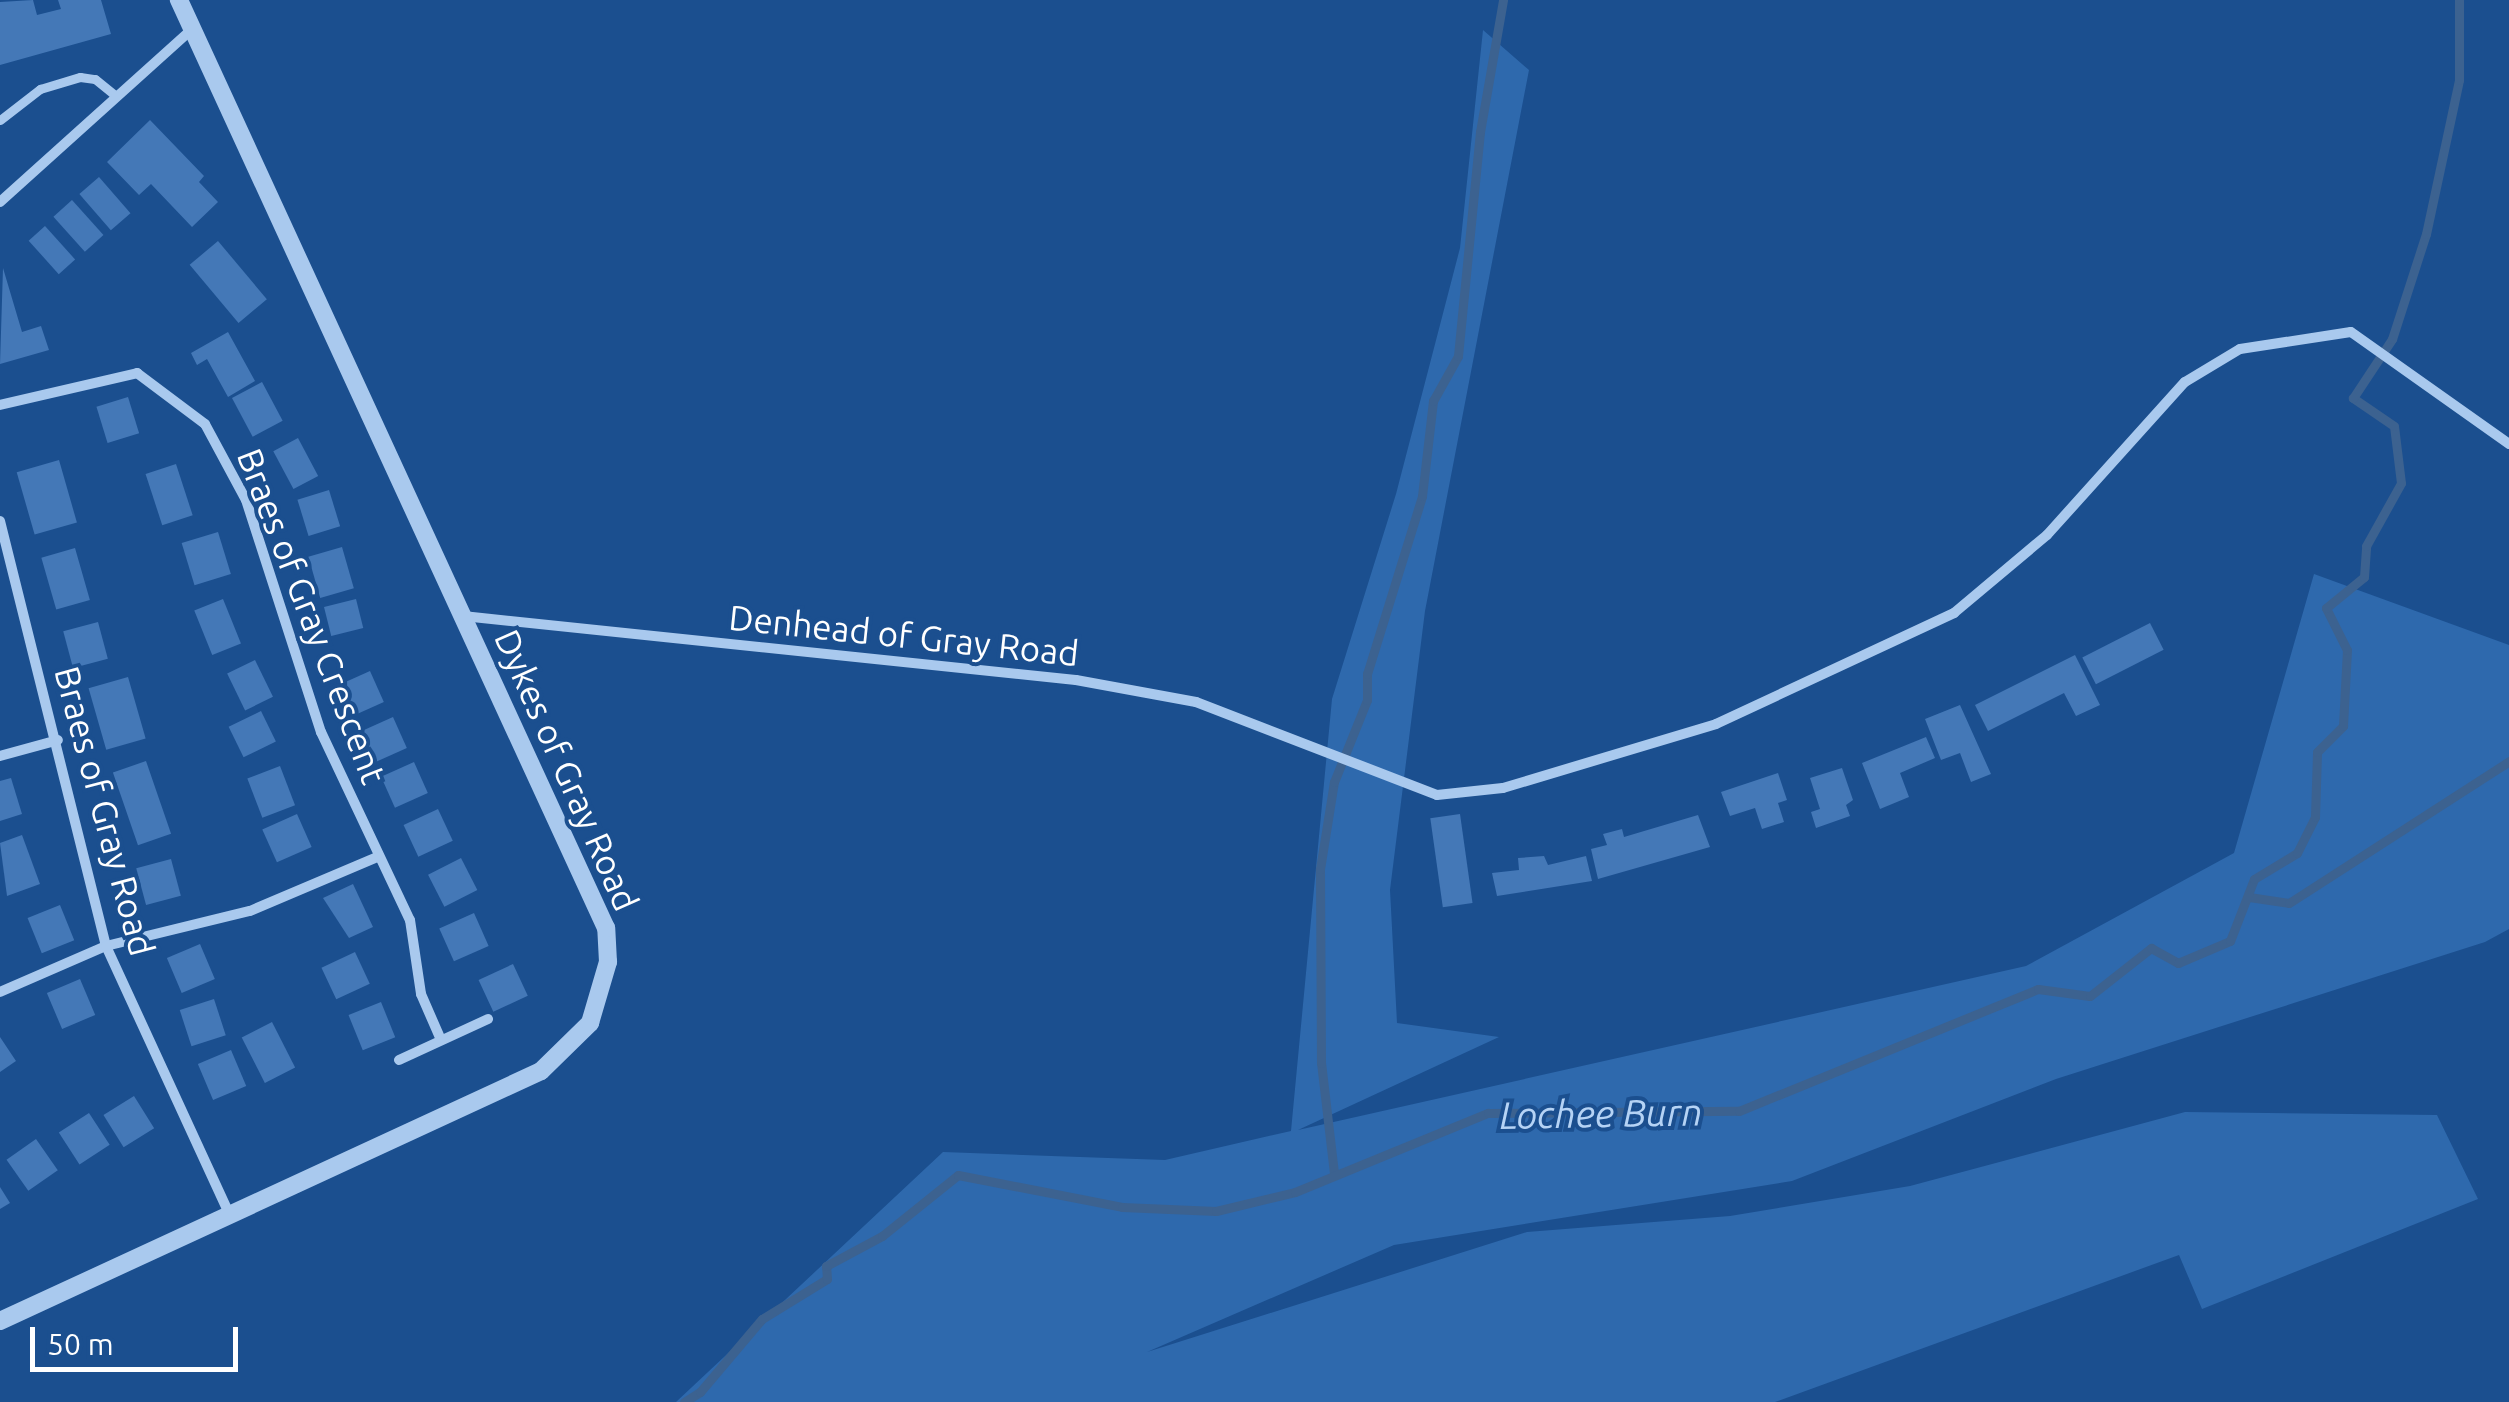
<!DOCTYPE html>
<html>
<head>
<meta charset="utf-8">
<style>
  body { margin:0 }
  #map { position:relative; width:2509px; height:1402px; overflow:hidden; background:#1b4f8f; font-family:Ubuntu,sans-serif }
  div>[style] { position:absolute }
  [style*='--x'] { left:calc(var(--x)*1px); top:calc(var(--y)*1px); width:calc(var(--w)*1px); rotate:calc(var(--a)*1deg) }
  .green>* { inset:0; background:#2e69ad }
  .stream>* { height:9px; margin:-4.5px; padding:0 4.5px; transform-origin:4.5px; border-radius:4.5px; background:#3c6290 }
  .building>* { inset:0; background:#4478b7; transform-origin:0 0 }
  .pedestrian>* { height:9px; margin:-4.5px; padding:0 4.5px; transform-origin:4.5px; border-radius:4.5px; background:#a9c9ee }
  .minor>* { height:10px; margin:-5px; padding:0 5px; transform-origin:5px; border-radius:5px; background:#a9c9ee }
  .tertiary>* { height:18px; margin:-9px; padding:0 9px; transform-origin:9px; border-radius:9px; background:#a9c9ee }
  span { translate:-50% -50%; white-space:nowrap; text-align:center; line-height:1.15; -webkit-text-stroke:8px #1b4f8f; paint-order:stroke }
  .street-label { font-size:35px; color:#fff }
  .water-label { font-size:38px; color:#b5d3f5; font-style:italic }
  .scale { position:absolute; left:30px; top:1327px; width:208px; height:45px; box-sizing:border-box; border:5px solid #fff; border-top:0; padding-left:12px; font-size:30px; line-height:35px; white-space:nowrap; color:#fff; -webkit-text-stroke:8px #1b4f8f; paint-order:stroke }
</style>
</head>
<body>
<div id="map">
  <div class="green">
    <i style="clip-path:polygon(1483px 30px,1529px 70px,1425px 611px,1390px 890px,1397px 1023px,1499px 1037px,1298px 1130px,2026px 966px,2234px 853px,2314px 574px,2509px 645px,2509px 929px,2485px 942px,2056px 1079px,1792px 1181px,1394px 1245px,1147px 1352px,1527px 1232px,1730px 1216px,1910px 1186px,2185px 1112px,2437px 1115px,2478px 1199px,2202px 1309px,2179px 1255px,1775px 1402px,676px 1402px,943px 1152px,1165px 1160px,1291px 1131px,1332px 699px,1396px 494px,1460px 248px)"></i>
  </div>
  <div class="stream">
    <i style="--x:2249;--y:897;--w:40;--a:8.5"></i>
    <i style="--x:2289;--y:903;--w:262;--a:-32.8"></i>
    <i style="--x:1334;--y:1173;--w:111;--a:-96.7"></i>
    <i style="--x:1321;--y:1063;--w:194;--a:-90.3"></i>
    <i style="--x:1320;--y:869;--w:88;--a:-80.9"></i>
    <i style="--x:1334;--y:782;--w:88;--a:-68.1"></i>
    <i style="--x:1367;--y:700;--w:26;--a:-90"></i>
    <i style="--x:1367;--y:674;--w:186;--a:-72.8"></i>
    <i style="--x:1422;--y:496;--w:96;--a:-83.4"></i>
    <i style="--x:1433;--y:401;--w:51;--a:-60.9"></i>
    <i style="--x:1458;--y:356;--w:225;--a:-84.4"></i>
    <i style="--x:1480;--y:132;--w:134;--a:-80.1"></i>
    <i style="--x:684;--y:1402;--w:19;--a:-32"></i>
    <i style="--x:700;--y:1392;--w:96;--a:-49.7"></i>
    <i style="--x:762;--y:1319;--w:76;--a:-31.6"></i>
    <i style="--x:827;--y:1279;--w:13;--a:-94"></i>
    <i style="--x:826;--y:1266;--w:64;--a:-28.2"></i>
    <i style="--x:882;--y:1236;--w:97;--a:-38.8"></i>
    <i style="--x:958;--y:1175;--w:167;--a:11"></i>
    <i style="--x:1122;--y:1207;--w:94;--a:2.4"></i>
    <i style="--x:1216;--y:1211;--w:81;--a:-13.5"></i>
    <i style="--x:1295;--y:1192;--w:209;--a:-22.3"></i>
    <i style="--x:1488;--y:1113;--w:251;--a:-0.5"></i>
    <i style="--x:1739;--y:1111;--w:323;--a:-22.2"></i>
    <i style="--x:2038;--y:989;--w:52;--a:7.7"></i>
    <i style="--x:2090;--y:996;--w:78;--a:-38.2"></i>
    <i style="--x:2151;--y:948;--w:31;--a:29"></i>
    <i style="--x:2178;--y:963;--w:56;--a:-22.9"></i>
    <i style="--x:2230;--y:941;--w:66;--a:-68.8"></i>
    <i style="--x:2254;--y:879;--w:50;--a:-31.2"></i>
    <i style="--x:2297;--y:853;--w:40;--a:-63.4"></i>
    <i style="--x:2315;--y:817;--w:65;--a:-88.2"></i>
    <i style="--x:2317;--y:752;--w:37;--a:-45"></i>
    <i style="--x:2343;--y:726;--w:76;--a:-87"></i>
    <i style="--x:2347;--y:650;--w:47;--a:-116.6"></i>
    <i style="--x:2326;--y:608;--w:49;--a:-39.2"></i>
    <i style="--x:2364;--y:577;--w:31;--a:-86"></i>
    <i style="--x:2366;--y:546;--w:72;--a:-60.9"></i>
    <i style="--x:2401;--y:483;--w:57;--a:-97"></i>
    <i style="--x:2394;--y:426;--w:50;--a:-145.7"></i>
    <i style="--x:2353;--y:398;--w:71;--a:-56.5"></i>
    <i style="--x:2392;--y:339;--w:110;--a:-72.1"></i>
    <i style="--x:2426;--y:234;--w:157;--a:-77.9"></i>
    <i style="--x:2459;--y:80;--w:80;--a:-90"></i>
  </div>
  <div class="building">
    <i style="clip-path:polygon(33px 0,37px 15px,61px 9px,58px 0,101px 0,111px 34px,0 65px,0 2px)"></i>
    <i style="clip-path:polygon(150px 120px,204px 176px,199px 182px,218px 202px,192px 227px,151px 184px,139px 195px,107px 162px)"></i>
    <i style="left:99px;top:177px;width:48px;height:26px;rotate:49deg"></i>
    <i style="left:72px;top:200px;width:47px;height:25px;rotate:48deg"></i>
    <i style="left:45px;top:226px;width:45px;height:22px;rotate:48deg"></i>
    <i style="left:218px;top:241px;width:76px;height:37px;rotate:50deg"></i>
    <i style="clip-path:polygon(3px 268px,22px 332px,41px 326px,49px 350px,0 364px)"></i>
    <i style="clip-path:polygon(228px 332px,255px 381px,228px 397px,207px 359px,197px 365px,191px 353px)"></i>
    <i style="left:262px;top:382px;width:44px;height:34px;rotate:62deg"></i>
    <i style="left:128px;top:397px;width:38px;height:33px;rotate:73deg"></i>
    <i style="left:298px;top:438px;width:43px;height:28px;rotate:62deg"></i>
    <i style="left:59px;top:460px;width:65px;height:44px;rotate:74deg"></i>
    <i style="left:176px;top:464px;width:54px;height:32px;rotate:72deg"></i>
    <i style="left:329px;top:490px;width:38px;height:33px;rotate:73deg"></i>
    <i style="left:218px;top:532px;width:44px;height:38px;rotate:73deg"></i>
    <i style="left:342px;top:547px;width:43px;height:35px;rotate:74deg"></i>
    <i style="left:75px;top:548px;width:54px;height:35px;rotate:74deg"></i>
    <i style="left:223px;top:599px;width:48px;height:31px;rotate:68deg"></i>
    <i style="left:356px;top:599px;width:30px;height:33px;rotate:76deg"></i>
    <i style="left:98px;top:622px;width:38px;height:36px;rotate:75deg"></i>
    <i style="left:2150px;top:623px;width:30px;height:76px;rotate:63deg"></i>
    <i style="clip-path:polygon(2075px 655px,2100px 705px,2076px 716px,2064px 693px,1988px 731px,1975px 705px)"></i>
    <i style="left:255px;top:660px;width:41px;height:31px;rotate:64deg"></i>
    <i style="left:370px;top:671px;width:34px;height:36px;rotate:66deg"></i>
    <i style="left:128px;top:677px;width:64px;height:41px;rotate:74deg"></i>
    <i style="clip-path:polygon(1960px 705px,1991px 774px,1971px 782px,1960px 753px,1941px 760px,1925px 719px)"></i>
    <i style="left:261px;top:711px;width:34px;height:36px;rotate:64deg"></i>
    <i style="left:393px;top:717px;width:34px;height:36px;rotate:66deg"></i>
    <i style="clip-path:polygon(1926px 737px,1935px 758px,1900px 773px,1909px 797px,1880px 809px,1862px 763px)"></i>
    <i style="left:146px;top:761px;width:77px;height:35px;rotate:71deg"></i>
    <i style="left:414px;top:762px;width:34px;height:36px;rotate:66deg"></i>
    <i style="left:280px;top:766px;width:42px;height:35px;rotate:69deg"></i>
    <i style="clip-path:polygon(1842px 768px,1853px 800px,1846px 805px,1850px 816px,1816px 828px,1811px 812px,1820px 809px,1810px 778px)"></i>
    <i style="clip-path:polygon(1778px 773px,1787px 800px,1778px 803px,1784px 822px,1762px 829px,1755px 808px,1730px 816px,1721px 792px)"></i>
    <i style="clip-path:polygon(11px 778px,22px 814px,0 821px,0 781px)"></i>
    <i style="left:438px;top:809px;width:35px;height:38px;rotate:65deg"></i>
    <i style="left:297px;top:814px;width:36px;height:38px;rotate:66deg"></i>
    <i style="left:1460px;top:814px;width:90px;height:30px;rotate:82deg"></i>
    <i style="clip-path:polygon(1698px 815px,1710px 847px,1598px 879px,1591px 849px,1607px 845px,1603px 834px,1622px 829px,1624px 837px)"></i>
    <i style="clip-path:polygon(22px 835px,40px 884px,7px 896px,0 843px)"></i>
    <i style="clip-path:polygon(1544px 856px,1548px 865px,1586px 856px,1592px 881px,1497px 896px,1492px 873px,1519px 870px,1518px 858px)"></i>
    <i style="left:461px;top:858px;width:36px;height:37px;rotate:63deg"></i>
    <i style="left:171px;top:859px;width:38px;height:36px;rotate:75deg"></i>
    <i style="clip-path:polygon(353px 884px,373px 927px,349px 938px,323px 898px)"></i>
    <i style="left:60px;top:905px;width:38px;height:35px;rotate:68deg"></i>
    <i style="left:474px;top:913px;width:36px;height:38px;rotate:66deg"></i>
    <i style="left:200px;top:944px;width:38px;height:36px;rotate:67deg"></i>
    <i style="left:355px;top:952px;width:35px;height:37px;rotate:65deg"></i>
    <i style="left:513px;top:964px;width:35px;height:38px;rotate:65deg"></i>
    <i style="left:80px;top:979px;width:39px;height:36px;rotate:67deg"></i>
    <i style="left:214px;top:999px;width:38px;height:36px;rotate:72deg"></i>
    <i style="left:381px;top:1002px;width:38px;height:35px;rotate:68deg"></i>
    <i style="left:272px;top:1022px;width:51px;height:34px;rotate:63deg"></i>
    <i style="clip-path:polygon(0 1037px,16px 1061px,0 1072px)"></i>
    <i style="left:231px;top:1050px;width:39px;height:36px;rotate:67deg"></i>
    <i style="left:134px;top:1096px;width:38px;height:36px;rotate:58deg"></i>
    <i style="left:89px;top:1113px;width:38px;height:36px;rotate:57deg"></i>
    <i style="left:36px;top:1139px;width:38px;height:36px;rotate:55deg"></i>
    <i style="clip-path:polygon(0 1187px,10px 1203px,0 1209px)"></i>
  </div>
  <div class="pedestrian">
    <i style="--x:0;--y:120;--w:51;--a:-37.8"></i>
    <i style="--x:40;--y:89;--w:42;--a:-16.7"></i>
    <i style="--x:80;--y:77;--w:15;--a:8"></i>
    <i style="--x:95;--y:79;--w:27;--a:39"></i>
  </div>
  <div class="minor">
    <i style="--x:0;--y:202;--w:258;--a:-42"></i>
    <i style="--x:0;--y:405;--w:141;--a:-13.1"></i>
    <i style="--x:137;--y:373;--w:85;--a:36.9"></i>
    <i style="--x:205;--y:424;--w:86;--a:61.7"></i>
    <i style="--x:246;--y:500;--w:244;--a:72.1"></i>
    <i style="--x:321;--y:732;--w:208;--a:64.7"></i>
    <i style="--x:410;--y:920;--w:75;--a:81.5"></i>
    <i style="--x:421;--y:994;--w:50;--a:66.5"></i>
    <i style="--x:0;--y:521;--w:438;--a:76"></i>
    <i style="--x:106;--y:946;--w:296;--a:65.3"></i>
    <i style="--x:463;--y:616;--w:616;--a:5.96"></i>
    <i style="--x:1076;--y:680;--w:122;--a:10.4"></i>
    <i style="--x:1196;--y:702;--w:258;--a:21.1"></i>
    <i style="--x:1437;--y:795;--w:66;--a:-6.1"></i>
    <i style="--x:1503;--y:788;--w:222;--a:-16.7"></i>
    <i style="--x:1716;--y:724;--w:263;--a:-25"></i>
    <i style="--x:1954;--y:613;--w:121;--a:-40"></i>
    <i style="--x:2047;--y:535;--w:206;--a:-48"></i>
    <i style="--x:2185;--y:382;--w:64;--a:-31"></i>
    <i style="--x:2240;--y:349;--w:112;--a:-8.7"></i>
    <i style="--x:2351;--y:332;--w:194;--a:35.3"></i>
    <i style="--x:0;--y:756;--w:60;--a:-15.4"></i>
    <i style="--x:0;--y:992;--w:116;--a:-23.5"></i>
    <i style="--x:106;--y:946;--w:148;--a:-13.7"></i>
    <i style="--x:250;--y:911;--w:138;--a:-23"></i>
    <i style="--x:399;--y:1060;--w:98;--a:-24.7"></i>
  </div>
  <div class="tertiary">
    <i style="--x:0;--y:1321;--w:596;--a:-24.8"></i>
    <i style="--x:541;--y:1071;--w:69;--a:-44.4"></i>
    <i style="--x:590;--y:1023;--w:64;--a:-73.6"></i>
    <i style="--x:608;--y:962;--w:34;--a:-93"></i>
    <i style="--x:606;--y:928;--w:1022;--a:-114.71"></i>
  </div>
  <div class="street-label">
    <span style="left:312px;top:616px;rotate:69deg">Braes of Gray Crescent</span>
    <span style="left:904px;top:635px;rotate:6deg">Denhead of Gray Road</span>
    <span style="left:567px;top:770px;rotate:66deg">Dykes of Gray Road</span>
    <span style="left:105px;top:811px;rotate:75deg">Braes of Gray Road</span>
  </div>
  <div class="water-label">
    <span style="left:1601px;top:1114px;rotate:-1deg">Lochee Burn</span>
  </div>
  <div class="scale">50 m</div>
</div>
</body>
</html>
